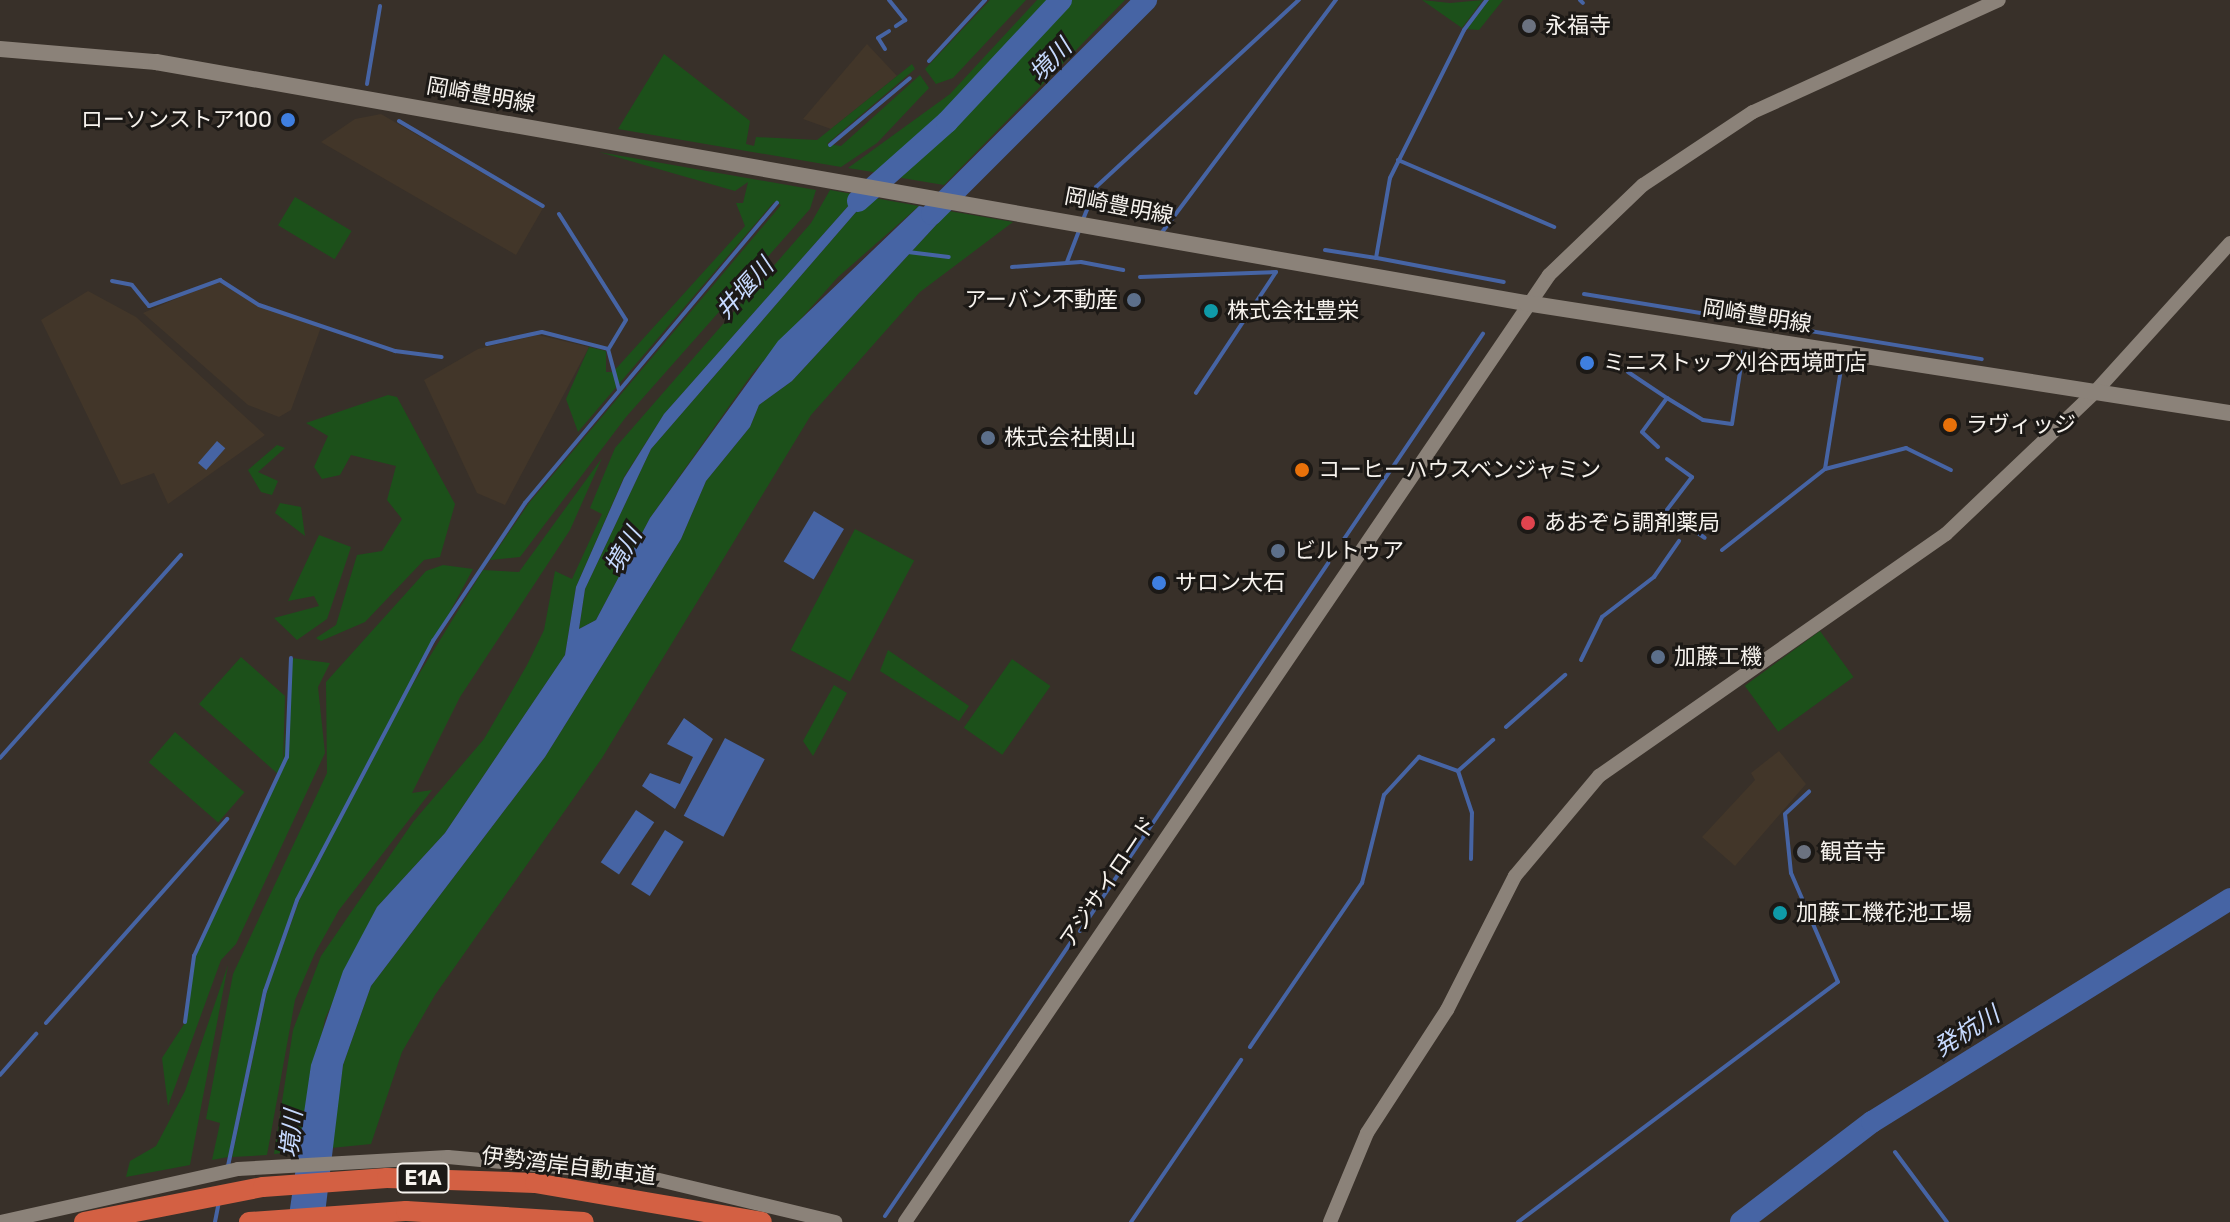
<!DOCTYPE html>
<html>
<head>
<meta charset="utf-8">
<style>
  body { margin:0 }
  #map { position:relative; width:2230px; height:1222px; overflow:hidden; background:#383029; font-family:Rubik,"Noto Sans JP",sans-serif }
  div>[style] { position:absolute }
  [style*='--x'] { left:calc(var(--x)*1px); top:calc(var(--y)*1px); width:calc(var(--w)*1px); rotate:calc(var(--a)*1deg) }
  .built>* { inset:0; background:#423629 }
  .green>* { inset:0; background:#1c501a; transform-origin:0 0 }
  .water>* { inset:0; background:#4664a4; transform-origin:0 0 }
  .stream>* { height:4px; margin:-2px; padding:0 2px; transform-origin:2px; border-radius:2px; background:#4664a4 }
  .river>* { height:22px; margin:-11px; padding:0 11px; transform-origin:11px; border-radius:11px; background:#4664a4 }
  .tertiary>* { height:14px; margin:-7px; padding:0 7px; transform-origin:7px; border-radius:7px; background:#8b8279 }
  .secondary>* { height:16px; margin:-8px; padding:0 8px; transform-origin:8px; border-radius:8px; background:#8b8279 }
  .motorway>* { height:20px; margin:-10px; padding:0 10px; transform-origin:10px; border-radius:10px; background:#d36043 }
  .dots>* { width:22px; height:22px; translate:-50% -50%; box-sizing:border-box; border:4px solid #1c1916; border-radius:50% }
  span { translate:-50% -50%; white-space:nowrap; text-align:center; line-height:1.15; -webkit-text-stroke:6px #1c1916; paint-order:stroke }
  .shield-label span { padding:2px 6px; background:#1c1916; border:2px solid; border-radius:6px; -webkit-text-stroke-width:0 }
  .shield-label { font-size:20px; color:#f7f3ee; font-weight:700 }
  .poi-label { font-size:22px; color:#f7f3ee }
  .left { translate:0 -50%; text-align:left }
  .right { translate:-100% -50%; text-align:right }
  .street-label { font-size:22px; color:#f7f3ee }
  .water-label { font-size:24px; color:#c7daff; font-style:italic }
</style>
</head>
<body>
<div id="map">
  <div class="built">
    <i style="clip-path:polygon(867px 44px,897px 76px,831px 129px,803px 119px)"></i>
    <i style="clip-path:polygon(381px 114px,543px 208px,516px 255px,321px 142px,355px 119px)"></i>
    <i style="clip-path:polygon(220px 280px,258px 306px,321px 327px,291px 410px,279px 417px,248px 405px,143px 313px)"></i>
    <i style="clip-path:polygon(88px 291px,136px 317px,265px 435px,168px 504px,154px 473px,121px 485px,41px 320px)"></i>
    <i style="clip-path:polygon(538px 335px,589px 347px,505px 505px,477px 493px,424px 380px,478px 349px)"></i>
    <i style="clip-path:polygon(1779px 751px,1806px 784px,1735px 866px,1702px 837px,1755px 780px,1751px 773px)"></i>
  </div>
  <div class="green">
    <i style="clip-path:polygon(990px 0,1026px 0,953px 78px,936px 84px,925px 69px)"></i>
    <i style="clip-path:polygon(1037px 0,1057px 0,957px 107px,879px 173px,848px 168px,950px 94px)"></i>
    <i style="clip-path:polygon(1069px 0,1125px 0,944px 185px,890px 176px,956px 121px)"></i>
    <i style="clip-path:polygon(1422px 0,1450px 3px,1483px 0,1462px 28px)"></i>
    <i style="clip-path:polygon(1489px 0,1503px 0,1479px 30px,1467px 29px)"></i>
    <i style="clip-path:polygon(664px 54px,750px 121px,746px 144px,754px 146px,756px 137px,817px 140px,912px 64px,915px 69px,827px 144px,841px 146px,920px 75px,929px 88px,877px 143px,841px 167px,618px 129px)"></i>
    <i style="clip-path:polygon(599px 152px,816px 190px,810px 209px,626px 417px,520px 557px,490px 560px,529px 503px,781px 205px,774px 202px,578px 432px,566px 399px,589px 347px,606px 351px,606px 372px,613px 372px,745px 226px,736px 203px,743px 203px,748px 182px,735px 191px)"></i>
    <i style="clip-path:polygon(830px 190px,858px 195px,664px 414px,624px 477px,576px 587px,565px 655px,445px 833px,377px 907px,325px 1019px,299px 1151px,274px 1154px,293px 1030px,321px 956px,413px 822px,484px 739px,527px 665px,544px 630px,555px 571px,572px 579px,602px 514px,590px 508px,615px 448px,811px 223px)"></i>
    <i style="left:295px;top:197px;width:66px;height:33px;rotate:31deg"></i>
    <i style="clip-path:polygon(869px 197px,919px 206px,838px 277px,752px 374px,650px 518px,596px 620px,579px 629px,585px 589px,651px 449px)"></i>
    <i style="clip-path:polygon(949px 211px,1013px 222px,920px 292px,811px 415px,602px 758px,435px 995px,402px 1052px,371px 1144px,331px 1148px,343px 1065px,371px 986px,545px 757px,681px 539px,706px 481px,750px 427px,759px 405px,792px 381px)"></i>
    <i style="clip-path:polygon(388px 395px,397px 397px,455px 504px,440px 557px,424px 560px,365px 622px,321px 641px,316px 638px,336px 625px,357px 555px,382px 551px,402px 519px,387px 500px,396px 466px,351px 455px,340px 475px,322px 479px,314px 467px,328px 436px,306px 423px)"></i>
    <i style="clip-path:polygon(277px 445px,285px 448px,258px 472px,278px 481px,272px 495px,261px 492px,248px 470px)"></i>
    <i style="clip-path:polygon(602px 458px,570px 530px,460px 697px,412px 793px,432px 790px,339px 910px,315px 953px,295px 1000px,267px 1155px,232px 1157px,267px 991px,299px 901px,403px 700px,483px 570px,519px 572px)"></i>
    <i style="clip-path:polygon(280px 503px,301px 507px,305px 536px,275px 513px)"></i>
    <i style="left:855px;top:529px;width:67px;height:137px;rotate:28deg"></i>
    <i style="clip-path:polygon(319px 535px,351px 547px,327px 619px,297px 640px,274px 618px,319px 606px,314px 596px,288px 601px)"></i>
    <i style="clip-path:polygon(443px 565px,473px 569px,296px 898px,263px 991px,228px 1157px,212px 1160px,220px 1123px,206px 1119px,233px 974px,327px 773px,326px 682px,426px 571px)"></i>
    <i style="left:1820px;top:631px;width:57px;height:93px;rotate:54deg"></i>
    <i style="clip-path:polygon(888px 650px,969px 706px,959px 721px,880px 671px)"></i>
    <i style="clip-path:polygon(241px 657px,285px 696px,283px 766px,292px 658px,330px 663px,318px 687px,325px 753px,236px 944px,221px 960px,168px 1106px,162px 1058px,186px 1021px,195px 956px,279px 775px,199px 704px)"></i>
    <i style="left:1012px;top:659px;width:47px;height:84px;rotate:35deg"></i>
    <i style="clip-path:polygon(834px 685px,847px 693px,813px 756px,803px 741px)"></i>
    <i style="left:175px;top:732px;width:92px;height:40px;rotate:41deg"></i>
    <i style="clip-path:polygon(228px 965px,190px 1165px,126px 1177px,130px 1161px,156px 1146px,185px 1091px)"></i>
  </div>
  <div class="water">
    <i style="clip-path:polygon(858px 195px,869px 197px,651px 449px,585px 589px,579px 629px,596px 620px,650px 518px,778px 341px,919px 206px,949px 211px,792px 381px,759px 405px,750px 427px,706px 481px,681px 539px,545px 757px,371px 986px,343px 1065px,324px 1222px,288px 1222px,311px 1065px,343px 971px,377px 907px,445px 833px,565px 655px,576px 587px,624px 478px,664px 414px)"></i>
    <i style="left:217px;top:441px;width:11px;height:29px;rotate:41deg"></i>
    <i style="left:814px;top:511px;width:35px;height:59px;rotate:31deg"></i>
    <i style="clip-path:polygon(684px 718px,713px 739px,675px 809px,642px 786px,650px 773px,680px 784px,693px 757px,667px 744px)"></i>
    <i style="left:725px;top:738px;width:45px;height:88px;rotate:28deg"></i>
    <i style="left:636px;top:810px;width:22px;height:63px;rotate:34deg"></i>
    <i style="left:665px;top:830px;width:22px;height:64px;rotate:32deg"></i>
  </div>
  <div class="stream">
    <i style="--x:889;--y:0;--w:26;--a:51"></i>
    <i style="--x:905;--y:20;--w:11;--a:146"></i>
    <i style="--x:1580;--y:0;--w:4;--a:45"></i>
    <i style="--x:885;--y:49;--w:13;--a:-122"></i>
    <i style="--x:878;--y:38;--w:13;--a:-32"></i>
    <i style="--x:929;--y:61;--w:83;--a:-47.4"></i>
    <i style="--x:367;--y:84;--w:79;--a:-80.5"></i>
    <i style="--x:399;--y:121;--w:167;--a:30.6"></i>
    <i style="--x:830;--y:145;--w:104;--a:-39.9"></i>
    <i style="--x:1398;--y:160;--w:170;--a:23.2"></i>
    <i style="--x:559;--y:214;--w:125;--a:57.7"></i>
    <i style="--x:626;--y:320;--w:33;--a:121"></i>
    <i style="--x:1082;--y:222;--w:38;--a:-68"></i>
    <i style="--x:1096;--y:187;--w:276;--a:-42.7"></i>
    <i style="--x:1160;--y:235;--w:294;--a:-53.2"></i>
    <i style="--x:1325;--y:250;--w:52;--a:8.9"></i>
    <i style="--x:1376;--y:258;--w:81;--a:-80.1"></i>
    <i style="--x:1390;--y:178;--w:165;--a:-63.4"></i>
    <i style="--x:1464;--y:30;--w:38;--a:-53"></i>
    <i style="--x:908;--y:252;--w:41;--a:7"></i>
    <i style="--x:1377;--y:258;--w:129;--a:10.7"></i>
    <i style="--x:1067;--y:262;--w:34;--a:-69"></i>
    <i style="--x:1012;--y:267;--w:69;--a:-4.1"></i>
    <i style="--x:1081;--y:262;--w:43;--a:10.8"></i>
    <i style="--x:1140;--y:277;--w:136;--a:-2.1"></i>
    <i style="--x:1276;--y:272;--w:145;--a:123.5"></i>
    <i style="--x:112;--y:281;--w:20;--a:11"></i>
    <i style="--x:132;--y:285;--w:27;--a:51"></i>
    <i style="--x:149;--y:306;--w:76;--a:-20.1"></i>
    <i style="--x:220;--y:280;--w:46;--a:32.7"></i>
    <i style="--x:259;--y:305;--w:144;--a:18.7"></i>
    <i style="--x:395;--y:351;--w:47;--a:7.3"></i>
    <i style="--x:1584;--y:294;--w:403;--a:9.3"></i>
    <i style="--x:487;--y:344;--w:56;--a:-12.3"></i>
    <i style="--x:542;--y:332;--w:68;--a:14.4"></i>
    <i style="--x:608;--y:349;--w:42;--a:75"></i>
    <i style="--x:1628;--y:372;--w:47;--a:33.7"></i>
    <i style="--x:1667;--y:398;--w:42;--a:126.3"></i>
    <i style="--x:1642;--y:432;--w:22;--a:43"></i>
    <i style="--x:1667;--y:398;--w:42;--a:31.4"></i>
    <i style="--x:1703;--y:420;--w:29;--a:8"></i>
    <i style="--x:1732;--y:424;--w:73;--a:-81.3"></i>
    <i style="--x:1667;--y:459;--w:31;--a:36"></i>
    <i style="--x:1692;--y:477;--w:43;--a:127.4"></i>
    <i style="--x:1666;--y:511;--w:47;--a:34.7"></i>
    <i style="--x:1825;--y:469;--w:101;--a:-80.9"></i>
    <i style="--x:1344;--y:539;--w:248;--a:-55.9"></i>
    <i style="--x:1722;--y:550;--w:131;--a:-38.2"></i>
    <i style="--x:1825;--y:469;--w:84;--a:-14.5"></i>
    <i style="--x:1906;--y:448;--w:50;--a:26.1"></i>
    <i style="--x:1581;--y:660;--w:48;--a:-64"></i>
    <i style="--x:1602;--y:617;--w:66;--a:-37.6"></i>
    <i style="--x:1654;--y:577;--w:44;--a:-55.2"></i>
    <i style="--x:1506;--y:727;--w:79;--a:-41.4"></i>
    <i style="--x:0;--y:758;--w:272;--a:-48.3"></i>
    <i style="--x:1471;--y:859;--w:46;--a:-88.8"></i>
    <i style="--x:1472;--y:813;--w:44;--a:-108.4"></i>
    <i style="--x:1458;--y:771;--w:47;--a:-41.5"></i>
    <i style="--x:1080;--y:931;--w:444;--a:-56"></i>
    <i style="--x:185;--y:1022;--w:67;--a:-82.2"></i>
    <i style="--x:194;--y:956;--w:220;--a:-65"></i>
    <i style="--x:287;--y:757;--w:99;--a:-87.7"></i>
    <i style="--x:46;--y:1023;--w:273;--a:-48.4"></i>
    <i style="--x:1250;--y:1047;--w:199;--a:-55.7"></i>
    <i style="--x:1362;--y:883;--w:91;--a:-76"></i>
    <i style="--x:1384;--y:795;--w:52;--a:-47.4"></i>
    <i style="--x:1419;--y:757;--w:41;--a:19.7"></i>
    <i style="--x:0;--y:1075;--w:55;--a:-48.7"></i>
    <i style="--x:1872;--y:1122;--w:1;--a:45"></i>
    <i style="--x:1895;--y:1152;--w:87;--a:53.4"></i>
    <i style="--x:228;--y:1166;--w:179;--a:-78.1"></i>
    <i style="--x:265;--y:991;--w:96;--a:-70.6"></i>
    <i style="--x:297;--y:900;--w:293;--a:-62.3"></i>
    <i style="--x:433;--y:641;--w:166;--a:-56.3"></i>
    <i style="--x:525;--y:503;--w:392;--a:-50"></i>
    <i style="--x:885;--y:1216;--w:331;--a:-55.8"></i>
    <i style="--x:215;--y:1222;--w:20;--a:-79"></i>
    <i style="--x:1131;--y:1222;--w:196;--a:-55.8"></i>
    <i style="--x:1518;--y:1222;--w:400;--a:-36.9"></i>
    <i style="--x:1838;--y:982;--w:119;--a:-113.3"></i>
    <i style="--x:1791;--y:873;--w:59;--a:-95.8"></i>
    <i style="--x:1785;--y:814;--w:33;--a:-43"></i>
  </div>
  <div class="river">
    <i style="--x:858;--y:201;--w:119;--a:-41.6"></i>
    <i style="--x:947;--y:122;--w:167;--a:-46.9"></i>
    <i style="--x:932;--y:214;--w:303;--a:-45"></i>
    <i style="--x:1741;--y:1222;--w:165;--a:-37.4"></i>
    <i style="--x:1872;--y:1122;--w:422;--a:-31.9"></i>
  </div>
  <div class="tertiary">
    <i style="--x:1;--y:1222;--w:243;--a:-12.6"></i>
    <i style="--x:238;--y:1169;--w:210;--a:-3.3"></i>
    <i style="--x:448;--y:1157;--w:187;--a:5.2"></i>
    <i style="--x:634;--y:1174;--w:207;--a:13.4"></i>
    <i style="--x:905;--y:1222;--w:1145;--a:-55.78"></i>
    <i style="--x:1549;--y:275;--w:130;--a:-43.8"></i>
    <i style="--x:1643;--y:185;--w:132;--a:-33.6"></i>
    <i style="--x:1753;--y:112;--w:270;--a:-24.5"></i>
    <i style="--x:1330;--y:1222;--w:96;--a:-67.4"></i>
    <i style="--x:1367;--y:1133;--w:147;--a:-57"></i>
    <i style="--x:1447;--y:1010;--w:150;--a:-63.1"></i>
    <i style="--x:1515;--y:876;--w:131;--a:-50"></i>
    <i style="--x:1599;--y:776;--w:423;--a:-34.9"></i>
    <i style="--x:1946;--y:534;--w:206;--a:-43.6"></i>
    <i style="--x:2095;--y:392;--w:201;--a:-47.8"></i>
  </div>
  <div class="secondary">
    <i style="--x:0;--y:49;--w:157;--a:4.8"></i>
    <i style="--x:156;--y:62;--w:1391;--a:9.98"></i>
    <i style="--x:1526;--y:303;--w:713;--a:8.88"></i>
  </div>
  <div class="motorway">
    <i style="--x:84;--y:1222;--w:182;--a:-11.1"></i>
    <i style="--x:263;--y:1187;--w:124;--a:-4.2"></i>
    <i style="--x:387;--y:1178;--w:148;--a:1.9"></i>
    <i style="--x:535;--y:1183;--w:230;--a:9.7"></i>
    <i style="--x:249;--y:1222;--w:157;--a:-4"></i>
    <i style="--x:406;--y:1211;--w:178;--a:3.5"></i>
  </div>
  <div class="dots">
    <i style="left:1529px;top:26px;background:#6b7280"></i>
    <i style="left:288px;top:120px;background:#3f7fe0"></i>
    <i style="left:1134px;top:300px;background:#5c6f8a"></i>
    <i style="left:1211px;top:311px;background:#0f9aa8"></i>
    <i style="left:1587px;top:363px;background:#3f7fe0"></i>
    <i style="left:1950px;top:425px;background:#e8710a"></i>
    <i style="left:988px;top:438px;background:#5c6f8a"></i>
    <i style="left:1302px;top:470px;background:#e8710a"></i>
    <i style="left:1528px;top:523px;background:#e0444e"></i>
    <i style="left:1278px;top:551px;background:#5c6f8a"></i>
    <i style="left:1159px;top:583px;background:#3f7fe0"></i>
    <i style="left:1658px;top:657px;background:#5c6f8a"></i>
    <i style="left:1804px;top:852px;background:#6b7280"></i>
    <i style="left:1780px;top:913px;background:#0f9aa8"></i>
  </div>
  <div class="shield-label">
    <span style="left:423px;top:1178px">E1A</span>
  </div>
  <div class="poi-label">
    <span class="left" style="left:1545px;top:26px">永福寺</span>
    <span class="right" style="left:272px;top:120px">ローソンストア100</span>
    <span class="right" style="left:1118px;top:300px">アーバン不動産</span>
    <span class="left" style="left:1227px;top:311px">株式会社豊栄</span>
    <span class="left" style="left:1603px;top:363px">ミニストップ刈谷西境町店</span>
    <span class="left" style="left:1966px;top:425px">ラヴィッジ</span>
    <span class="left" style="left:1004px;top:438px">株式会社関山</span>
    <span class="left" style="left:1318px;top:470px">コーヒーハウスベンジャミン</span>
    <span class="left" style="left:1544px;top:523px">あおぞら調剤薬局</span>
    <span class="left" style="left:1294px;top:551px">ビルトゥア</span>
    <span class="left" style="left:1175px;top:583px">サロン大石</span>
    <span class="left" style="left:1674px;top:657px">加藤工機</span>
    <span class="left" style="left:1820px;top:852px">観音寺</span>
    <span class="left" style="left:1796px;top:913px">加藤工機花池工場</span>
  </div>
  <div class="street-label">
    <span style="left:481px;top:95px;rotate:10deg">岡崎豊明線</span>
    <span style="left:1119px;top:206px;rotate:11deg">岡崎豊明線</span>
    <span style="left:1757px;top:316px;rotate:9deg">岡崎豊明線</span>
    <span style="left:1108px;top:882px;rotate:-56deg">アジサイロード</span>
    <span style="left:569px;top:1166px;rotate:7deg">伊勢湾岸自動車道</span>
  </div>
  <div class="water-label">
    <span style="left:1051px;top:61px;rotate:-46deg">境川</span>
    <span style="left:745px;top:289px;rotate:-48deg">井堰川</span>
    <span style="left:624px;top:551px;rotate:-60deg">境川</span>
    <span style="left:1967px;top:1032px;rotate:-32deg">発杭川</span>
    <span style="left:292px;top:1134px;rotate:-84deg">境川</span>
  </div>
</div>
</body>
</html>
